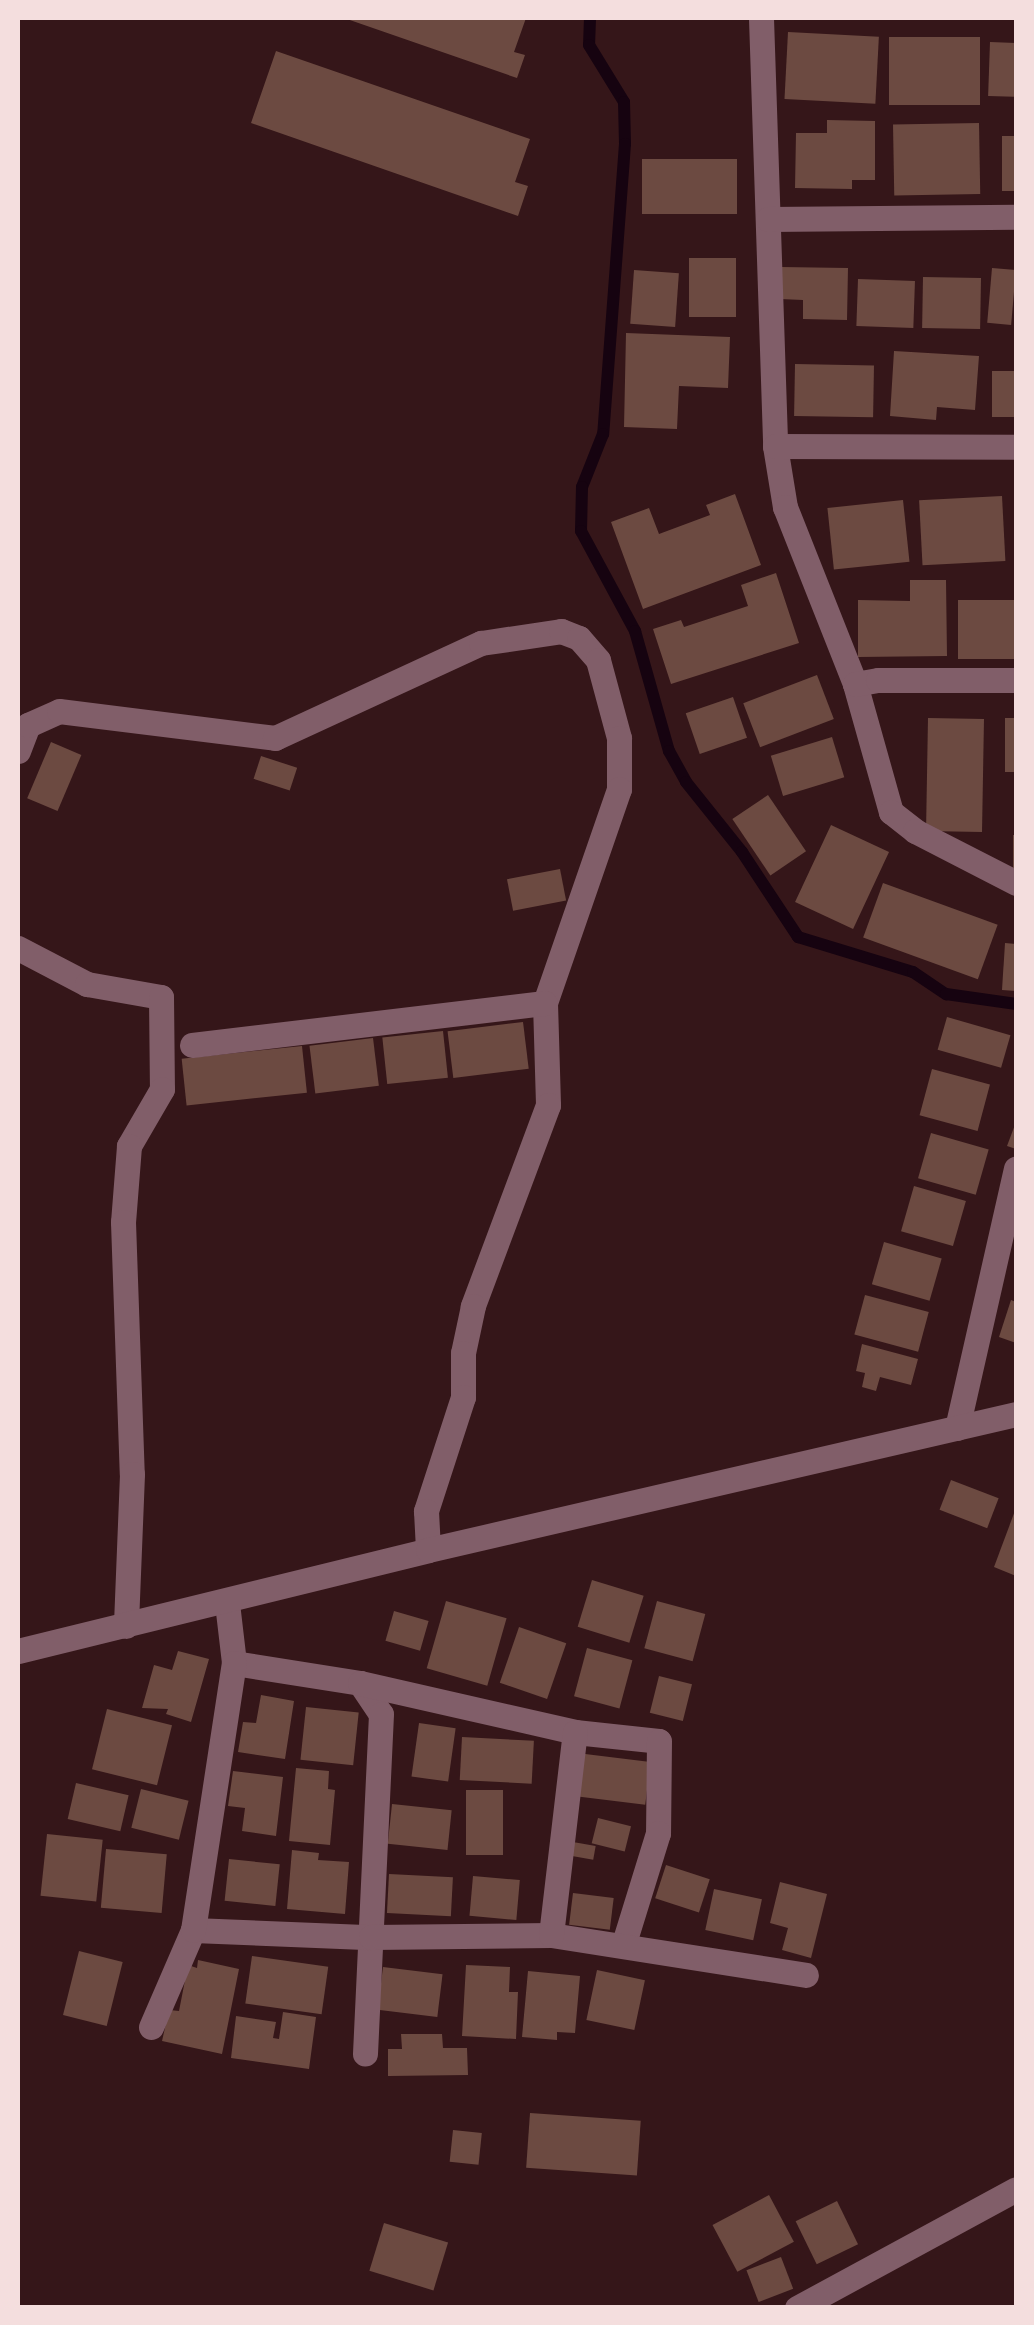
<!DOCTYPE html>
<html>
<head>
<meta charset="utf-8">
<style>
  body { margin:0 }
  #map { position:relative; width:1034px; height:2325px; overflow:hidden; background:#351619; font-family:"Sofia Sans Condensed",sans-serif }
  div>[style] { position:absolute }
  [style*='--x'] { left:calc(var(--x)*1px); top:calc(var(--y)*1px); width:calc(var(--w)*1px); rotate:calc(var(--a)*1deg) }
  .stream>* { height:12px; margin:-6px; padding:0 6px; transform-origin:6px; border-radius:6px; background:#160310 }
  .building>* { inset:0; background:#6c4a41; transform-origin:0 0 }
  .minor>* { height:25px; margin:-12.5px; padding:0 12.5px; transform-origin:12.5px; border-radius:12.5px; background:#815e69 }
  span { translate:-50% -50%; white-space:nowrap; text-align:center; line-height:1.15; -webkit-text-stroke:9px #130707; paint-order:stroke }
  .frame { position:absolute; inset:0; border:20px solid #f4dede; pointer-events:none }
</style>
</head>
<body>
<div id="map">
  <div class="stream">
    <i style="--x:590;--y:18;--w:27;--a:92"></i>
    <i style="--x:589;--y:45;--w:67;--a:58.4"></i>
    <i style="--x:624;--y:102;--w:42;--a:88.6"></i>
    <i style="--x:625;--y:144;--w:291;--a:94.3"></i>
    <i style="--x:603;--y:434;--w:57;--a:111.6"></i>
    <i style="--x:582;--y:487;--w:44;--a:91.3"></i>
    <i style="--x:581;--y:531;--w:114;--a:61.6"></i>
    <i style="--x:635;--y:631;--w:125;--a:74.2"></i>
    <i style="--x:669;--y:751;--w:35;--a:61"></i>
    <i style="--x:686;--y:782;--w:90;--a:51.3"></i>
    <i style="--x:742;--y:852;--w:102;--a:56.6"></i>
    <i style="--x:798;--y:937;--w:120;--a:16.9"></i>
    <i style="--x:913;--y:972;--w:40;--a:34"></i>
    <i style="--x:946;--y:994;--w:71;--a:8.1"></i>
  </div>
  <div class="building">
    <i style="clip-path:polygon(344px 18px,526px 18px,514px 52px,525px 55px,517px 78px)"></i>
    <i style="left:788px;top:32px;width:91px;height:67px;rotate:3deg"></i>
    <i style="left:889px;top:37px;width:91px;height:68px"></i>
    <i style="left:990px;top:42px;width:26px;height:54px;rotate:2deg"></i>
    <i style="clip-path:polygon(276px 51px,530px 139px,515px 182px,528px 186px,518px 216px,251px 123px)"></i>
    <i style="clip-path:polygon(827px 120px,875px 121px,875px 180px,852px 180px,852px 189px,795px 188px,796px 133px,827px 133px)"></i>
    <i style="left:979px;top:123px;width:71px;height:86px;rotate:89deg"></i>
    <i style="left:1002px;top:136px;width:14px;height:55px"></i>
    <i style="left:642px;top:159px;width:95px;height:55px"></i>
    <i style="left:689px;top:258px;width:47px;height:59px"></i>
    <i style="clip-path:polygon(781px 267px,848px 268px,847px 320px,803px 319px,803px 300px,780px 299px)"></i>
    <i style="left:992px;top:268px;width:24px;height:55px;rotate:5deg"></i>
    <i style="left:634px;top:270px;width:45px;height:54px;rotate:4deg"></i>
    <i style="left:923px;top:277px;width:58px;height:51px;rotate:1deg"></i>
    <i style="left:858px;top:279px;width:57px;height:47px;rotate:2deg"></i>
    <i style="clip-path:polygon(626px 333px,730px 337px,728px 388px,679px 386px,677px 429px,624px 427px)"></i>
    <i style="clip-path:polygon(894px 351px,979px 356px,975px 410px,937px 407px,936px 420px,890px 416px)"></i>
    <i style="left:795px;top:364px;width:79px;height:52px;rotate:1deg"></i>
    <i style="left:992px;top:371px;width:24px;height:46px"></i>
    <i style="clip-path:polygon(735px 494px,761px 565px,643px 609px,611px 522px,649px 508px,659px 534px,710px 515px,706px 505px)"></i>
    <i style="left:1002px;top:496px;width:65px;height:83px;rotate:87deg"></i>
    <i style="left:903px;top:500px;width:62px;height:76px;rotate:84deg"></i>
    <i style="clip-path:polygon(776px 573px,799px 643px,671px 684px,653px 629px,681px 620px,684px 627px,748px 606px,741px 585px)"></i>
    <i style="clip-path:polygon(910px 580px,946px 580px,947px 656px,858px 657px,858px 600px,910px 601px)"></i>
    <i style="left:1016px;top:600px;width:59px;height:58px;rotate:90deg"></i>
    <i style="left:817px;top:675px;width:47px;height:79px;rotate:69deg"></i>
    <i style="left:733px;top:697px;width:43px;height:50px;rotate:71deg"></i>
    <i style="left:928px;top:718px;width:56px;height:113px;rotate:1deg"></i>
    <i style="left:1005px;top:718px;width:11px;height:54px"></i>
    <i style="left:832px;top:737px;width:42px;height:64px;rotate:73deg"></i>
    <i style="left:51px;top:742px;width:33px;height:61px;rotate:23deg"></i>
    <i style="left:261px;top:756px;width:38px;height:24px;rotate:18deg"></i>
    <i style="left:768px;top:795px;width:68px;height:43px;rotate:56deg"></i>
    <i style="left:831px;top:825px;width:64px;height:85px;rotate:25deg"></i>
    <i style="left:1013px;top:835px;width:3px;height:38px"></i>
    <i style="left:560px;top:869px;width:32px;height:54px;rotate:79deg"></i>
    <i style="left:883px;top:883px;width:122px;height:58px;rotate:20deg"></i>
    <i style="clip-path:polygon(1005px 943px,1016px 944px,1016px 991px,1002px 990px)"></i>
    <i style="left:947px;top:1017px;width:66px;height:34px;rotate:16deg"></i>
    <i style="left:523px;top:1022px;width:47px;height:76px;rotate:83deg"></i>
    <i style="left:443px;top:1031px;width:47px;height:61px;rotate:84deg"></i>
    <i style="left:373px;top:1038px;width:48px;height:64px;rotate:83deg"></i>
    <i style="left:302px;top:1046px;width:47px;height:121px;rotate:84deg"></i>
    <i style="left:932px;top:1069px;width:60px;height:48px;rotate:15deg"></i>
    <i style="clip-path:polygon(1016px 1122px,1016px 1149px,1007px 1146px)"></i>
    <i style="left:931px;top:1133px;width:60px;height:47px;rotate:16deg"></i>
    <i style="left:914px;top:1186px;width:54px;height:47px;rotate:16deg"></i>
    <i style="left:884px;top:1242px;width:60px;height:44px;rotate:16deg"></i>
    <i style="left:865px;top:1295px;width:66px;height:41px;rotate:15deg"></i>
    <i style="clip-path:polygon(1011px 1300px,1016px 1302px,1016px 1343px,999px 1337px)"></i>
    <i style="clip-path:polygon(862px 1344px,918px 1359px,911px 1385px,880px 1377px,876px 1391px,862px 1387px,865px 1373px,856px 1371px)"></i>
    <i style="left:951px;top:1480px;width:51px;height:32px;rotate:21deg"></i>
    <i style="clip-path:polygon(1016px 1508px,1016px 1576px,994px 1567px)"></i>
    <i style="left:592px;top:1580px;width:54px;height:49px;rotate:17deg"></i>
    <i style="left:446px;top:1601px;width:63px;height:70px;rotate:16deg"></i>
    <i style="left:657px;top:1601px;width:50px;height:49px;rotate:15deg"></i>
    <i style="left:394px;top:1611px;width:36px;height:31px;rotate:16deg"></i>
    <i style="left:519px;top:1627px;width:50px;height:59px;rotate:19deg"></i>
    <i style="left:587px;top:1648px;width:47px;height:50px;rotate:15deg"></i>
    <i style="clip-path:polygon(178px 1651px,209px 1659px,191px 1722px,166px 1714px,168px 1709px,142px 1708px,154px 1665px,172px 1670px)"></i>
    <i style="left:659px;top:1676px;width:34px;height:38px;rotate:14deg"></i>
    <i style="clip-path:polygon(261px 1695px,294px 1701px,285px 1759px,238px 1752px,243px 1722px,256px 1723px)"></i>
    <i style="left:306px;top:1707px;width:53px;height:53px;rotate:6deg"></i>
    <i style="left:107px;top:1709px;width:67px;height:62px;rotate:14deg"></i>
    <i style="left:419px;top:1723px;width:37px;height:54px;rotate:8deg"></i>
    <i style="left:462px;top:1737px;width:72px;height:43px;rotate:3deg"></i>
    <i style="left:577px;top:1753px;width:74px;height:43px;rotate:7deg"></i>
    <i style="clip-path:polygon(296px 1768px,329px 1771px,328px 1789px,335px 1790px,330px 1845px,289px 1841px)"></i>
    <i style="clip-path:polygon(233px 1771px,283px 1777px,276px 1836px,242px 1831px,245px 1808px,228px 1806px)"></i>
    <i style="left:76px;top:1783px;width:54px;height:37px;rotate:13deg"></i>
    <i style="left:141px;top:1789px;width:49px;height:40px;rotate:14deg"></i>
    <i style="left:466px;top:1790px;width:37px;height:65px"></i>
    <i style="left:392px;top:1804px;width:60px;height:40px;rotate:6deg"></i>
    <i style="left:598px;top:1818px;width:34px;height:26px;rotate:14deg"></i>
    <i style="left:47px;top:1834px;width:56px;height:62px;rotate:6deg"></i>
    <i style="left:573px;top:1842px;width:23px;height:14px;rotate:10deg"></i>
    <i style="left:106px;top:1849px;width:61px;height:59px;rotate:5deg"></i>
    <i style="clip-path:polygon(292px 1850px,319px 1853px,318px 1860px,349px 1862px,345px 1914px,287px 1909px)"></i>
    <i style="left:229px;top:1859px;width:51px;height:42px;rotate:6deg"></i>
    <i style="left:666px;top:1865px;width:46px;height:35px;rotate:18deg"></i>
    <i style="left:389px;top:1874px;width:64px;height:39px;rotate:3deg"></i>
    <i style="left:473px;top:1876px;width:47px;height:40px;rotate:5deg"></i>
    <i style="clip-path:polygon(780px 1882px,827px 1894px,811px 1958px,782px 1950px,788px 1928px,770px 1923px)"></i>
    <i style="left:714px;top:1889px;width:49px;height:42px;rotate:12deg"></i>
    <i style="left:573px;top:1893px;width:41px;height:32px;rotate:7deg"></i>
    <i style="left:79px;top:1951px;width:45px;height:66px;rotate:14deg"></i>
    <i style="left:252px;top:1956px;width:77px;height:48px;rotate:8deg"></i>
    <i style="clip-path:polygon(198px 1960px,239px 1969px,222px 2054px,162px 2041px,169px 2010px,179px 2011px,188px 1965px,197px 1968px)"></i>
    <i style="clip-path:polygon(466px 1965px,510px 1967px,509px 1992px,518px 1992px,516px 2039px,462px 2036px)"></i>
    <i style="left:383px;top:1967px;width:60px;height:43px;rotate:7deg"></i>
    <i style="left:597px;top:1970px;width:49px;height:51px;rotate:12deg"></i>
    <i style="clip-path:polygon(528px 1971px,580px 1976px,575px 2033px,557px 2032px,557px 2040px,522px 2037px)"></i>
    <i style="clip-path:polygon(283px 2012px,316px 2017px,309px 2069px,231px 2058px,236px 2016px,276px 2022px,273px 2038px,279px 2039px)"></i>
    <i style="clip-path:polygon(401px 2034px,442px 2034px,443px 2048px,467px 2048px,468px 2075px,388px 2076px,388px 2049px,402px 2049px)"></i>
    <i style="left:530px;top:2113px;width:111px;height:55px;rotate:4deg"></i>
    <i style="left:453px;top:2130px;width:29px;height:32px;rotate:6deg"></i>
    <i style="left:769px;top:2195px;width:53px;height:64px;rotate:62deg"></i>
    <i style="left:837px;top:2201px;width:48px;height:46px;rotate:64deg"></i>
    <i style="left:384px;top:2223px;width:67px;height:50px;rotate:17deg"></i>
    <i style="left:781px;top:2257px;width:34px;height:37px;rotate:69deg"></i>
  </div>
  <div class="minor">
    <i style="--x:761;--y:18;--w:428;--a:88.1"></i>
    <i style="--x:775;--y:446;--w:62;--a:80.7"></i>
    <i style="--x:785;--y:507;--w:190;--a:68.4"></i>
    <i style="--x:855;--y:684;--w:133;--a:74.3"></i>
    <i style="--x:891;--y:812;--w:31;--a:38"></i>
    <i style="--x:915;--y:831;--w:114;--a:27.2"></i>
    <i style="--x:768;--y:219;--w:248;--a:-0.5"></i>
    <i style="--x:775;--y:446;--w:241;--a:0.2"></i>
    <i style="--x:855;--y:684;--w:23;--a:-10"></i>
    <i style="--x:878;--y:680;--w:138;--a:0"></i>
    <i style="--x:18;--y:751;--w:28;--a:-69"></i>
    <i style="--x:28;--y:725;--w:34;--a:-24"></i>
    <i style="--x:59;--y:711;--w:218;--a:7.1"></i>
    <i style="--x:275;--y:738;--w:227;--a:-24.8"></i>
    <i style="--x:481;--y:643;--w:81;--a:-8.5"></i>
    <i style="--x:561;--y:631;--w:19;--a:21"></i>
    <i style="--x:579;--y:638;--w:29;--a:49"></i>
    <i style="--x:598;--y:660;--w:81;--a:74.9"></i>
    <i style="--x:619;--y:738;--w:51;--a:90"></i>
    <i style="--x:619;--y:789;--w:226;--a:109.1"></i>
    <i style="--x:545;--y:1003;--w:102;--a:88.3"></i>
    <i style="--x:548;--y:1105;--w:215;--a:110.5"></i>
    <i style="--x:473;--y:1306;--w:48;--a:102"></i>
    <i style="--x:463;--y:1353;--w:44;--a:90"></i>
    <i style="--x:463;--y:1397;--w:120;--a:108"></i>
    <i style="--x:426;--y:1511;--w:39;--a:87"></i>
    <i style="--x:18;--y:948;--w:78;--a:27.6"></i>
    <i style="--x:87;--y:984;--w:75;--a:10"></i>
    <i style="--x:161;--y:997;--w:92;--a:89.4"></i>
    <i style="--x:162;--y:1089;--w:66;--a:120.1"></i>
    <i style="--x:129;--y:1146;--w:76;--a:94.5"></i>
    <i style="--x:123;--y:1222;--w:252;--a:88"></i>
    <i style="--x:132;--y:1474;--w:152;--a:92.3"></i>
    <i style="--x:192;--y:1045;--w:355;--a:-6.8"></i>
    <i style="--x:957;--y:1428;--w:266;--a:-77.2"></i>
    <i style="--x:227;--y:1603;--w:60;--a:83.3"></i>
    <i style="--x:234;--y:1663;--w:128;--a:9"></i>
    <i style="--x:360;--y:1683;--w:37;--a:56"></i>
    <i style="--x:381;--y:1714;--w:340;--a:92.7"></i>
    <i style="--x:18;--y:1651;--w:422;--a:-13.8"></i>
    <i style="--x:428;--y:1550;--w:604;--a:-13.02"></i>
    <i style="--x:360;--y:1683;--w:221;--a:12.8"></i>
    <i style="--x:575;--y:1732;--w:84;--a:6.1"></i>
    <i style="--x:659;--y:1741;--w:92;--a:90.6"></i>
    <i style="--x:658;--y:1833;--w:115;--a:107.2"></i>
    <i style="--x:193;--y:1930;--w:178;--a:2.3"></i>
    <i style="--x:371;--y:1937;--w:180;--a:-0.6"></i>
    <i style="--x:551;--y:1935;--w:258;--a:8.9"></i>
    <i style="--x:551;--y:1935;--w:204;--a:-83.3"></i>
    <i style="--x:151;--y:2027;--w:106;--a:-66.6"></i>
    <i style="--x:193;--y:1930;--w:270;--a:-81.3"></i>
    <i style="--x:797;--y:2308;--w:249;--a:-28.5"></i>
  </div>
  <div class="frame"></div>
</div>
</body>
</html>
